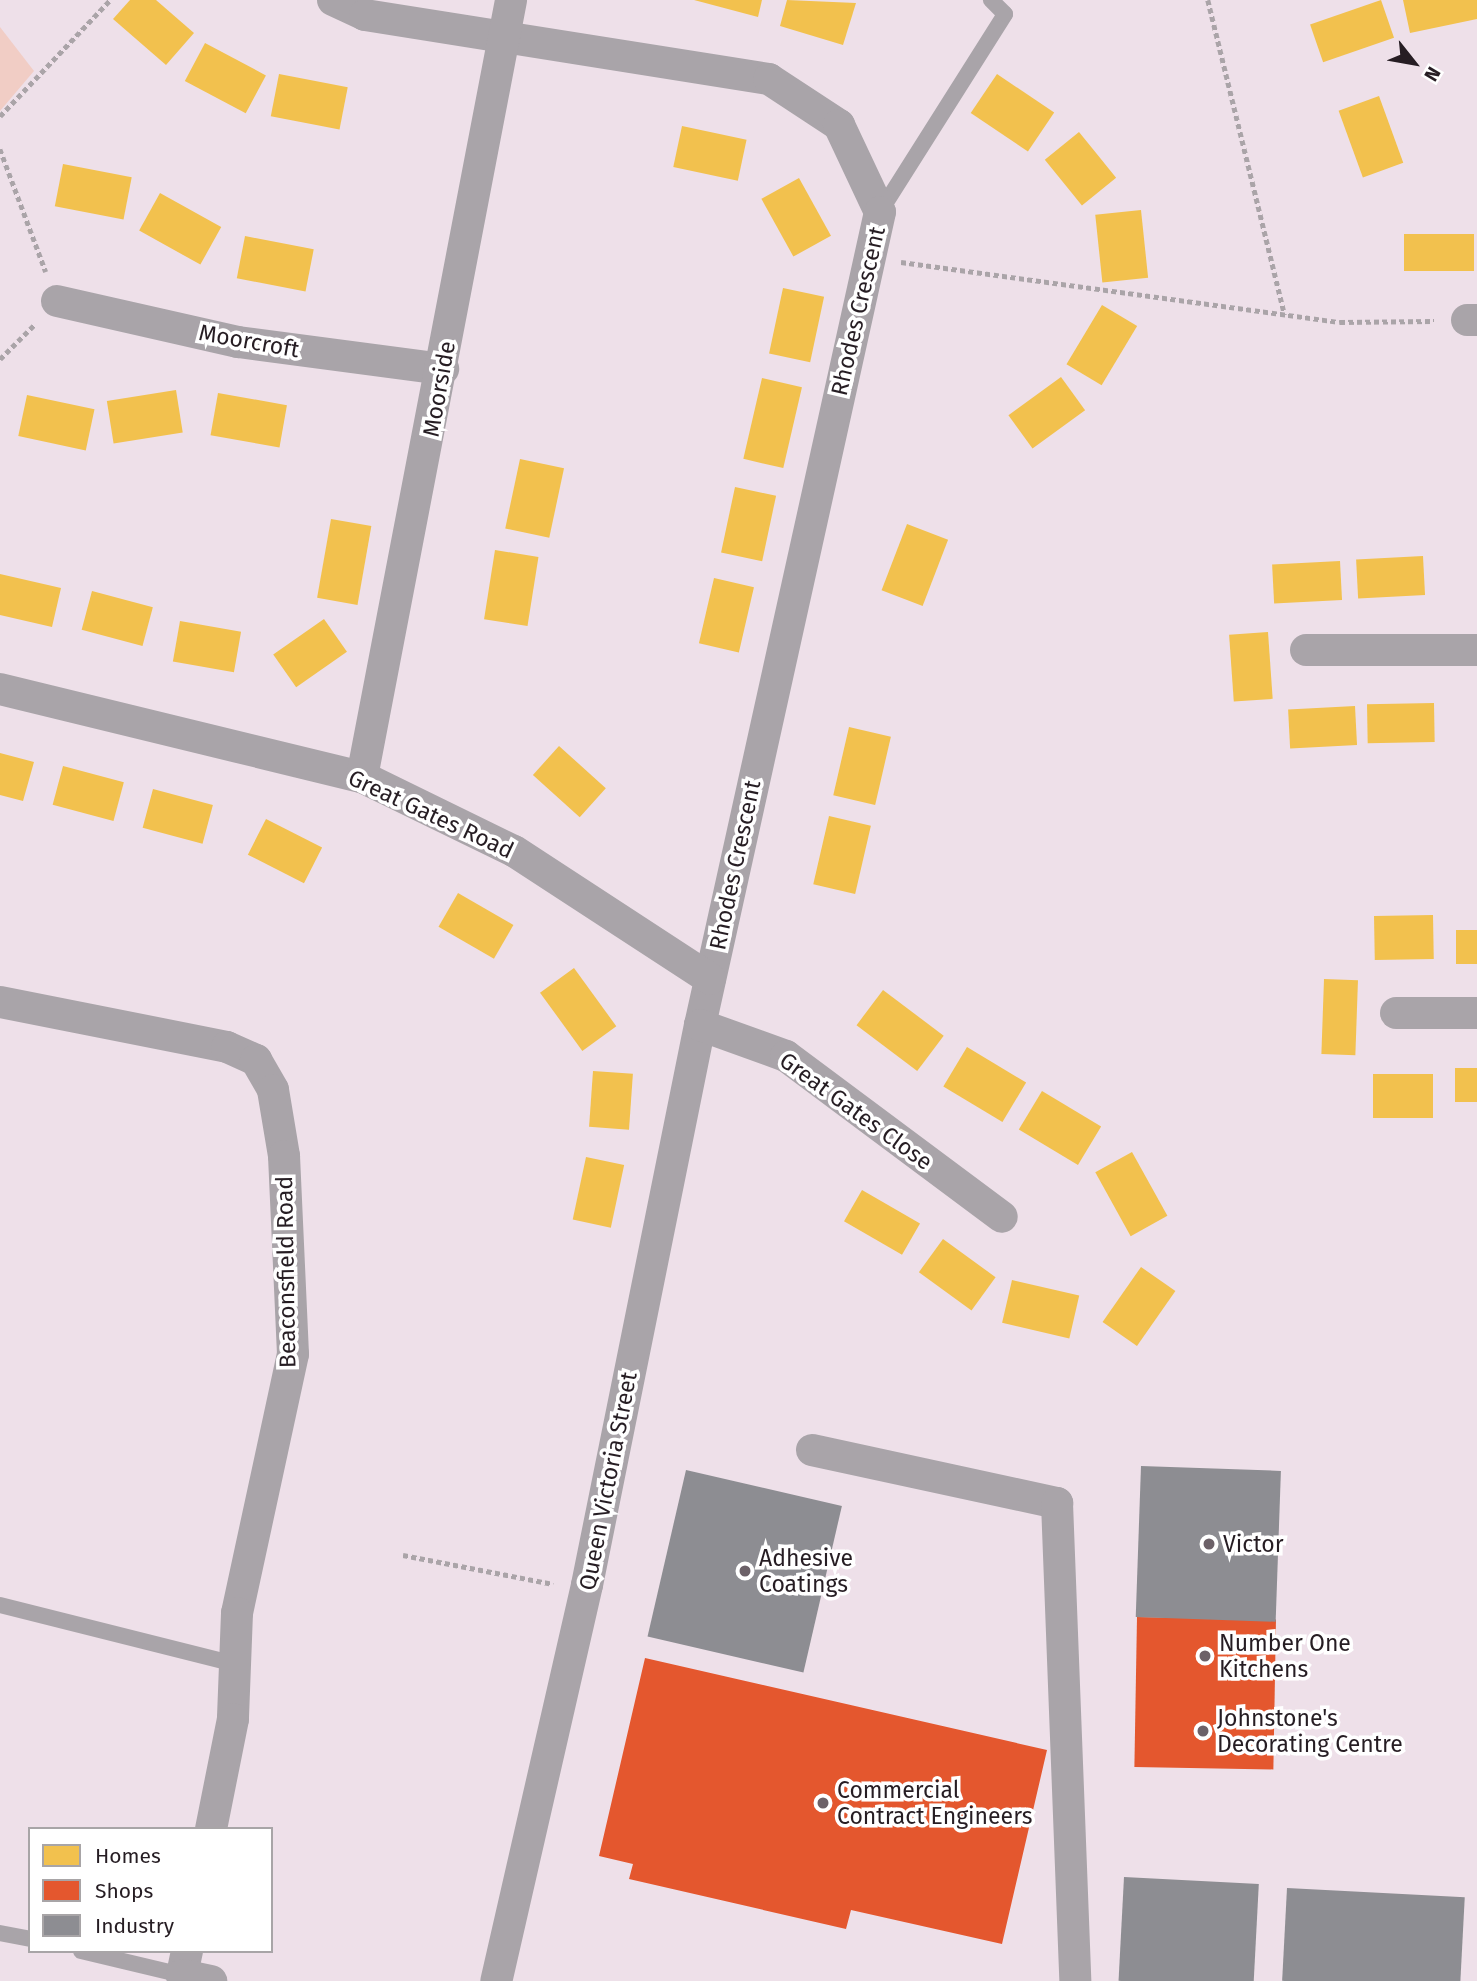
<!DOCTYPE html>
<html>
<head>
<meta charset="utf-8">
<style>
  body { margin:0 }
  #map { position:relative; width:1477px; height:1981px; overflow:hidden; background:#eee0e9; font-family:"Fira Sans",sans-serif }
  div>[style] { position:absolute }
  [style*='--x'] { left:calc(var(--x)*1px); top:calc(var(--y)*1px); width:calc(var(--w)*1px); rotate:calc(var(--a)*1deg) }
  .green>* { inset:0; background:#f1cdc5 }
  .homes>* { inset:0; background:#f2c14e; transform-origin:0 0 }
  .shops>* { inset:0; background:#e4572e; transform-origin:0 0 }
  .industry>* { inset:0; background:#8d8d92; transform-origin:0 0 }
  .path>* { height:4.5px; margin-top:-2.25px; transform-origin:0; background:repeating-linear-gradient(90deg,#aaa4a8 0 5px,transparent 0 8.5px) }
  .service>* { height:16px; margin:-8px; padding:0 8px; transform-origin:8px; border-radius:8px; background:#a9a4a9 }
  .minor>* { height:32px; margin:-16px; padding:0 16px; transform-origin:16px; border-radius:16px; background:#a9a4a9 }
  .dots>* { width:19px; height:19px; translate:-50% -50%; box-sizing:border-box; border:4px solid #fff; border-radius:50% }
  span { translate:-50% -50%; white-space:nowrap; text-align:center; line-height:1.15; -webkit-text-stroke:7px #fff; paint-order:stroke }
  .street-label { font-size:23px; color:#261d23 }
  .poi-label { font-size:23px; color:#261d23 }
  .left { translate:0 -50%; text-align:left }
  .legend { position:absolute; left:28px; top:1827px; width:245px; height:126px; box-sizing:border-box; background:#fff; border:2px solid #a8a5a7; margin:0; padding:9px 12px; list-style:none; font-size:21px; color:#261d23 }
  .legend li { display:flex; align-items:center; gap:14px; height:35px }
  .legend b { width:35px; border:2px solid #a8a5a7 }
  .north { position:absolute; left:1379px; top:28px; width:70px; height:70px; -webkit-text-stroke:5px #fff; paint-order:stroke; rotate:121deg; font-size:19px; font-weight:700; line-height:28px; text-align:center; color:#261d23 }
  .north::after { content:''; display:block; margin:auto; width:24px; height:32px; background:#261d23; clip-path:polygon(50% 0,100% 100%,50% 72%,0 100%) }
</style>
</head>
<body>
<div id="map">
  <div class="green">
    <i style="clip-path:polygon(0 27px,34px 71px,0 111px)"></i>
  </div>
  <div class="homes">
    <i style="clip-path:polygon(130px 0,156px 0,194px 33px,166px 65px,113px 19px)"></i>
    <i style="clip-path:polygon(694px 0,762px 0,758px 17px)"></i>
    <i style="clip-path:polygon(787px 0,856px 3px,843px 45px,780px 26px)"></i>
    <i style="left:1381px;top:0;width:40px;height:75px;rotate:71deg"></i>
    <i style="clip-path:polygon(1403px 0,1477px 0,1477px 19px,1410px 33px)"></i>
    <i style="left:205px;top:43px;width:69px;height:43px;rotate:28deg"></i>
    <i style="left:279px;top:74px;width:70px;height:43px;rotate:11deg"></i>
    <i style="left:997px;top:74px;width:69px;height:47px;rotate:34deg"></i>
    <i style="left:1379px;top:96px;width:71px;height:43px;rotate:70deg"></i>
    <i style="left:682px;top:126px;width:66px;height:42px;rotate:12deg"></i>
    <i style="left:1079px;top:132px;width:59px;height:44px;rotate:51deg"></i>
    <i style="left:63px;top:164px;width:70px;height:43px;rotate:11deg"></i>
    <i style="left:799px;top:178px;width:66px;height:43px;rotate:61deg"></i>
    <i style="left:160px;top:193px;width:70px;height:43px;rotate:29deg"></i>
    <i style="left:1141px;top:210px;width:68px;height:46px;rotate:84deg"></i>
    <i style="left:1404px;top:234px;width:70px;height:37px"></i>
    <i style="left:245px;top:236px;width:70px;height:43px;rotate:11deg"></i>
    <i style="left:783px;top:288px;width:42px;height:67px;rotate:12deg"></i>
    <i style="left:1102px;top:305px;width:41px;height:69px;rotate:31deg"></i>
    <i style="left:1061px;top:377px;width:41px;height:65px;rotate:54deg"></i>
    <i style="left:762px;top:378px;width:41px;height:83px;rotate:13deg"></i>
    <i style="left:176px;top:390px;width:43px;height:70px;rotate:81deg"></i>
    <i style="left:218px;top:393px;width:70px;height:43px;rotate:10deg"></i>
    <i style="left:27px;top:395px;width:69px;height:42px;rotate:12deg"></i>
    <i style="left:520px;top:459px;width:45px;height:71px;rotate:12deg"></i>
    <i style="left:735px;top:487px;width:42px;height:67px;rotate:12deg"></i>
    <i style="left:331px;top:519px;width:41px;height:80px;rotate:10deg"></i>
    <i style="left:907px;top:524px;width:44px;height:71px;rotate:21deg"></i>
    <i style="left:495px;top:550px;width:44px;height:70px;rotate:9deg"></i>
    <i style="left:1423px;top:556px;width:39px;height:67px;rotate:87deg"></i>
    <i style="left:1340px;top:561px;width:39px;height:68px;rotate:87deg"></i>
    <i style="clip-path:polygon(0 574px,61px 588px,52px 627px,0 615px)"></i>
    <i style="left:714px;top:578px;width:41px;height:67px;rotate:13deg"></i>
    <i style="left:92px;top:591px;width:63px;height:40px;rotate:15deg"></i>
    <i style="left:324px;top:619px;width:40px;height:62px;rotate:55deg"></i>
    <i style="left:180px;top:621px;width:62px;height:41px;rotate:10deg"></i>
    <i style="left:1268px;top:632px;width:67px;height:39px;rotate:86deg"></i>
    <i style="left:1434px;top:703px;width:39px;height:67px;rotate:89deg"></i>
    <i style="left:1355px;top:706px;width:39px;height:67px;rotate:87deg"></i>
    <i style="left:849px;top:727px;width:43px;height:70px;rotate:13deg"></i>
    <i style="left:559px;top:746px;width:63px;height:39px;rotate:42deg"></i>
    <i style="clip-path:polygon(0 753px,34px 762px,23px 801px,0 795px)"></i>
    <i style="left:63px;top:766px;width:63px;height:40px;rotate:15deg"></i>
    <i style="left:153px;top:789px;width:62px;height:40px;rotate:15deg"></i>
    <i style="left:829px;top:816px;width:43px;height:70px;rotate:13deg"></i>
    <i style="left:266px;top:819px;width:63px;height:40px;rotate:27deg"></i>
    <i style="left:458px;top:893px;width:64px;height:39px;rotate:30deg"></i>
    <i style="left:1433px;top:915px;width:44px;height:59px;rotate:89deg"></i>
    <i style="left:1456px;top:930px;width:21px;height:34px"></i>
    <i style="left:574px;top:968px;width:72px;height:42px;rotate:54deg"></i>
    <i style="left:1324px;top:979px;width:34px;height:75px;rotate:2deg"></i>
    <i style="left:883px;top:990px;width:76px;height:44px;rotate:37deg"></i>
    <i style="left:967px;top:1047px;width:69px;height:46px;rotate:31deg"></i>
    <i style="left:1455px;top:1068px;width:22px;height:34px"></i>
    <i style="left:593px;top:1071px;width:40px;height:56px;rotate:4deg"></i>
    <i style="left:1373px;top:1074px;width:60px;height:44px"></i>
    <i style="left:1042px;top:1091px;width:69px;height:45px;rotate:31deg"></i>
    <i style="left:1132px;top:1152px;width:73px;height:42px;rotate:61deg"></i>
    <i style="left:586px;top:1157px;width:39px;height:64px;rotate:12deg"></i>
    <i style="left:862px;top:1190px;width:67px;height:36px;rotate:30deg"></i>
    <i style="left:943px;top:1239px;width:65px;height:41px;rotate:36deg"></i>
    <i style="left:1141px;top:1267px;width:42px;height:67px;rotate:35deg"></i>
    <i style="left:1012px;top:1280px;width:69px;height:44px;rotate:13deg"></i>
  </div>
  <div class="shops">
    <i style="left:1137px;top:1617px;width:139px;height:150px;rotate:1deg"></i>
    <i style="clip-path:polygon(645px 1658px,1047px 1750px,1002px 1944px,851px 1910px,846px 1929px,629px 1879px,633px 1864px,599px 1856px)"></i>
  </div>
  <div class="industry">
    <i style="left:1141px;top:1466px;width:140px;height:151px;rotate:2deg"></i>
    <i style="left:686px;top:1470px;width:160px;height:171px;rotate:13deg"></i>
    <i style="left:1124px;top:1877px;width:135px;height:104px;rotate:3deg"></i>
    <i style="left:1287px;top:1888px;width:178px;height:93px;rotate:3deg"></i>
  </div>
  <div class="path">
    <i style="--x:1208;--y:0;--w:324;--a:76.3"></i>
    <i style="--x:0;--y:116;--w:160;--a:-46.5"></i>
    <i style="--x:0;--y:149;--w:131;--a:69.5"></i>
    <i style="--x:901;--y:262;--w:443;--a:7.8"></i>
    <i style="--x:1340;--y:322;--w:94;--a:-0.6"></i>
    <i style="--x:0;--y:359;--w:48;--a:-45"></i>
    <i style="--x:403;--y:1555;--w:153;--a:10.9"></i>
  </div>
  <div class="service">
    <i style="--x:880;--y:212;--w:234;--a:-57.7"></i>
    <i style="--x:1005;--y:14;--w:20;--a:-135"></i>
    <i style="--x:0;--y:1605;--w:238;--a:14.1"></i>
    <i style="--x:0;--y:1933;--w:31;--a:11"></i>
    <i style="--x:81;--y:1951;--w:104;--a:13.4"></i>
  </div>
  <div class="minor">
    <i style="--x:333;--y:0;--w:35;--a:25"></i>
    <i style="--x:365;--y:15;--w:409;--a:9"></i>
    <i style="--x:769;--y:79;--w:84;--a:33.3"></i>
    <i style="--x:839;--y:125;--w:96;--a:64.8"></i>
    <i style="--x:880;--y:212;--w:833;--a:102.48"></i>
    <i style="--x:700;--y:1025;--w:571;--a:101.41"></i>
    <i style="--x:587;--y:1585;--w:406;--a:102.9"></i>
    <i style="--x:57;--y:301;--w:186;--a:12.8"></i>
    <i style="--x:238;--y:342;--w:207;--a:7.5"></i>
    <i style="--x:1467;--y:320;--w:10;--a:0"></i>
    <i style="--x:1306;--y:650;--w:171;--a:0"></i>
    <i style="--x:0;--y:689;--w:373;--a:13.7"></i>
    <i style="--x:362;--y:777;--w:169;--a:26"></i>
    <i style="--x:514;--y:851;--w:234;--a:33.1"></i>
    <i style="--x:362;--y:777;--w:791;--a:-79.14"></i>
    <i style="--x:0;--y:1002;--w:231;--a:11.2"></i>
    <i style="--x:227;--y:1047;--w:32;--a:24"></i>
    <i style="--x:256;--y:1060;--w:34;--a:60"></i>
    <i style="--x:273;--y:1090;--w:67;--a:80.5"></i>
    <i style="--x:284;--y:1156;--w:198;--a:87.4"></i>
    <i style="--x:293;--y:1354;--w:265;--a:102.2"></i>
    <i style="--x:237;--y:1613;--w:106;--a:92.2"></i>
    <i style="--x:233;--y:1719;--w:112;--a:101.3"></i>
    <i style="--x:1396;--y:1013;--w:81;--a:0"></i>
    <i style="--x:700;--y:1025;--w:91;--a:19.8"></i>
    <i style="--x:786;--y:1056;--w:269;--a:36.7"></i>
    <i style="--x:812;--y:1450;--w:251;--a:12.2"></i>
    <i style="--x:1057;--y:1503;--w:478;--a:87.8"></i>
    <i style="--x:187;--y:1951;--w:25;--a:102"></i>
    <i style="--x:182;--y:1975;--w:30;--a:12"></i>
  </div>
  <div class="dots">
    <i style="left:1209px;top:1544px;background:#6c6168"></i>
    <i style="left:745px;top:1571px;background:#6c6168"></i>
    <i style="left:1205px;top:1656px;background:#6c6168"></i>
    <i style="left:1203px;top:1731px;background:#6c6168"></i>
    <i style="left:823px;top:1803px;background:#6c6168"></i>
  </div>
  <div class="street-label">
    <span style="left:858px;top:311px;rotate:-77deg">Rhodes Crescent</span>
    <span style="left:249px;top:341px;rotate:10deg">Moorcroft</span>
    <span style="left:439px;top:389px;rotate:-80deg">Moorside</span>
    <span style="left:431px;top:814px;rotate:25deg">Great Gates Road</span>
    <span style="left:735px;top:865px;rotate:-78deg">Rhodes Crescent</span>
    <span style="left:856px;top:1111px;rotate:36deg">Great Gates Close</span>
    <span style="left:286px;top:1272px;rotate:-91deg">Beaconsfield Road</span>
    <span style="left:608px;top:1481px;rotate:-79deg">Queen Victoria Street</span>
  </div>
  <div class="poi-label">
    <span class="left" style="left:1223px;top:1544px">Victor</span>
    <span class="left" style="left:759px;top:1571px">Adhesive<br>Coatings</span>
    <span class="left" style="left:1219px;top:1656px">Number One<br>Kitchens</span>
    <span class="left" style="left:1217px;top:1731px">Johnstone's<br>Decorating Centre</span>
    <span class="left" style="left:837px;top:1803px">Commercial<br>Contract Engineers</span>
  </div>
  <ul class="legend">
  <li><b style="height:19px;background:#f2c14e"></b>Homes</li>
  <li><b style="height:19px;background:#e4572e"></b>Shops</li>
  <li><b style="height:19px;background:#8d8d92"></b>Industry</li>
  </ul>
  <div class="north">N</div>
</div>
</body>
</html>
